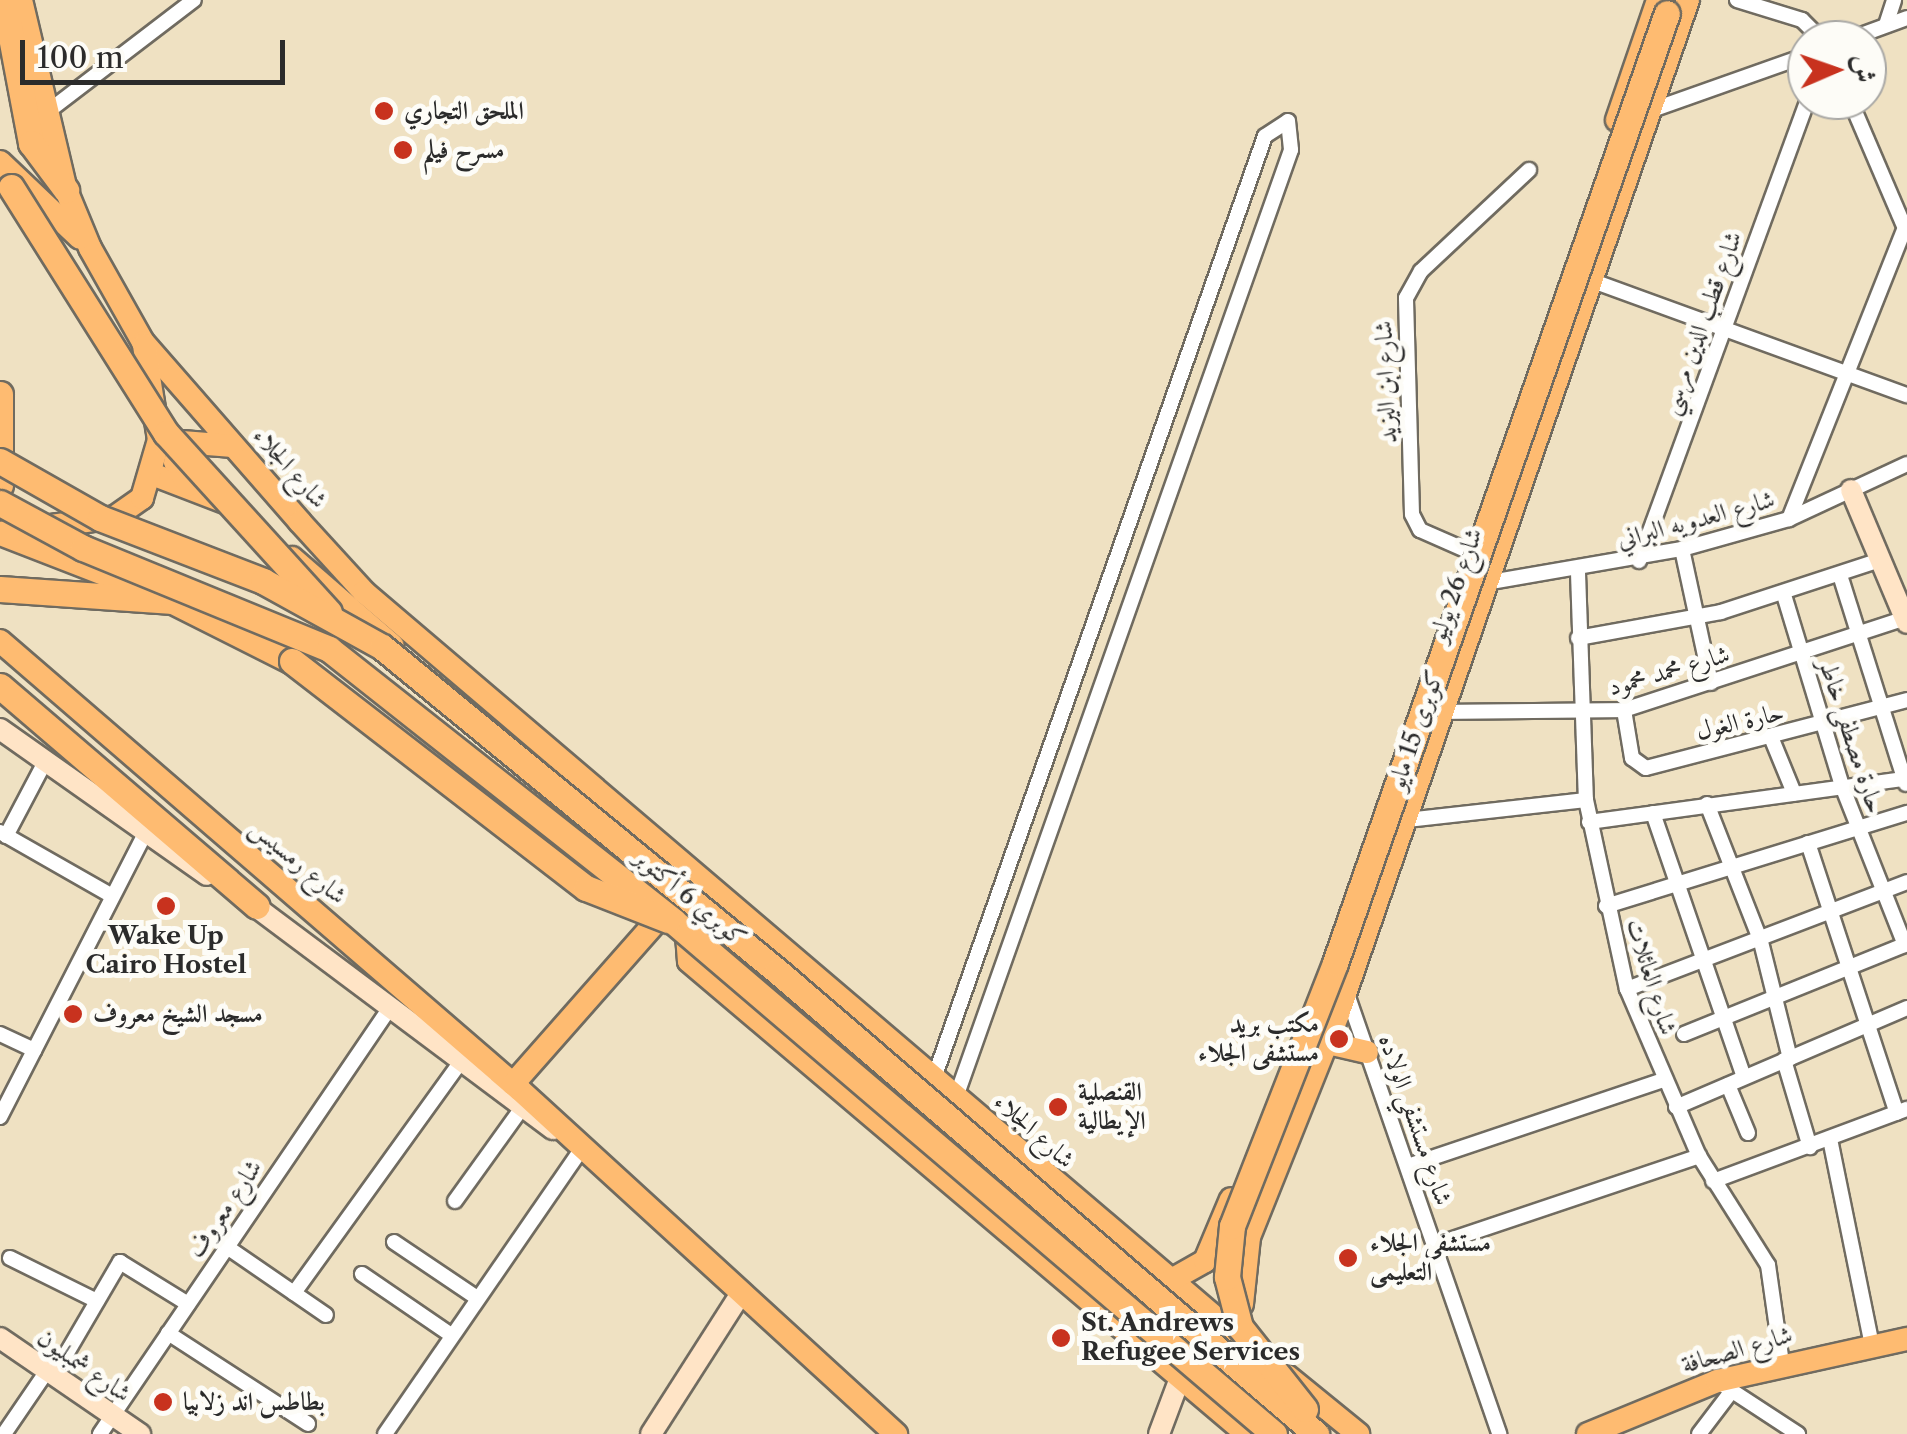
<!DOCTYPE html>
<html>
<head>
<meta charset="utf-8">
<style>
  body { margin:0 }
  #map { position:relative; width:1907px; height:1434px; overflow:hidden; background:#efe1c2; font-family:"Libre Caslon Text",Amiri,serif }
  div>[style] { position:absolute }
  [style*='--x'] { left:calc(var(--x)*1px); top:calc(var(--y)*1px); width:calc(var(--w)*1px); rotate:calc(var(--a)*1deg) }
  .roads { filter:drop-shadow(2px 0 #706b60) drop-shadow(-2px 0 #706b60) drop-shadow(0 2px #706b60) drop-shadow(0 -2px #706b60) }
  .street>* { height:14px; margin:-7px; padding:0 7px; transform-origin:7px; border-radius:7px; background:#fff }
  .secondary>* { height:20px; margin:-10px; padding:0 10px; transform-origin:10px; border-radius:10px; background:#ffe4c6 }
  .primary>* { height:22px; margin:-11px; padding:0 11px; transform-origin:11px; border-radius:11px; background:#febb71 }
  .highway>* { height:25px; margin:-12.5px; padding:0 12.5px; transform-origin:12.5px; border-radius:12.5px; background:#febb71 }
  .bridges { filter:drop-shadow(2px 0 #706b60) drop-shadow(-2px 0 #706b60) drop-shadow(0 2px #706b60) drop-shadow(0 -2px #706b60) }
  .highway-bridge>* { height:25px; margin:-12.5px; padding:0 12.5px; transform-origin:12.5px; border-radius:12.5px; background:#febb71 }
  .dots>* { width:28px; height:28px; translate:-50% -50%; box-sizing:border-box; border:5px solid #fdfcf7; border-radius:50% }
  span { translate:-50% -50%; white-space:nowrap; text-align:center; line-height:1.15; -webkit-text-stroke:10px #fdfcf7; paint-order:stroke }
  .poi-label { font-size:25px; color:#2b2b2b; font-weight:700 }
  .left { translate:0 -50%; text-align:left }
  .right { translate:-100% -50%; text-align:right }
  .street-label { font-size:25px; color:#2b2b2b }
  .north { position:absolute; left:1787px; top:20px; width:100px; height:100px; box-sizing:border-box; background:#fdfcf7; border:2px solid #a9a8a5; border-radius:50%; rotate:88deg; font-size:28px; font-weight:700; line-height:40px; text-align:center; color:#2b2b2b }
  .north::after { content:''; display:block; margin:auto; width:35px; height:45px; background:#c8321e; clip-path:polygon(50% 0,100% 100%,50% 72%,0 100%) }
  .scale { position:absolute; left:20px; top:40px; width:265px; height:45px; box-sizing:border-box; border:5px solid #2b2b2b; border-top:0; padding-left:12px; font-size:30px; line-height:35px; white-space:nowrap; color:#2b2b2b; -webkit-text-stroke:8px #fdfcf7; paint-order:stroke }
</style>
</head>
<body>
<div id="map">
  <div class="roads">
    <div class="street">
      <i style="--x:1737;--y:0;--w:68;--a:17.1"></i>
      <i style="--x:1802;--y:20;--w:28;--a:45"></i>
      <i style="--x:1886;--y:25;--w:26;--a:-72"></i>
      <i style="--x:1847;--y:40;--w:64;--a:-20.1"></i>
      <i style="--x:1850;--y:100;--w:145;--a:66.8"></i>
      <i style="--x:1649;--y:111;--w:168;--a:-19.5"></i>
      <i style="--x:46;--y:113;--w:186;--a:-37.4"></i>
      <i style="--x:1593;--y:281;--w:334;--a:20"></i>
      <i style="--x:1789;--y:519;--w:313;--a:-68.3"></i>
      <i style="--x:1682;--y:549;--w:137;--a:77.8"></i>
      <i style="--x:1468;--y:551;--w:52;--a:-156.4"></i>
      <i style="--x:1420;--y:530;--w:18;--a:-117"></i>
      <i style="--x:1412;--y:514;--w:216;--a:-91.6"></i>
      <i style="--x:1406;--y:298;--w:31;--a:-61"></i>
      <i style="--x:1421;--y:271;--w:148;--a:-43.1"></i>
      <i style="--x:1639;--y:561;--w:491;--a:-69.9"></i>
      <i style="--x:1578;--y:573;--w:227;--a:88"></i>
      <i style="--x:1586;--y:800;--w:193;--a:77.8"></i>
      <i style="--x:1627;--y:989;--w:182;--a:66.7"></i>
      <i style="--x:1699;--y:1156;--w:129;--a:57.7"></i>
      <i style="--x:1768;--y:1265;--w:99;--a:81.9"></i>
      <i style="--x:1840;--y:575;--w:219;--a:72.5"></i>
      <i style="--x:1485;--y:583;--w:200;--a:-9.8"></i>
      <i style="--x:1682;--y:549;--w:111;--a:-15.7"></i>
      <i style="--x:1789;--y:519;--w:130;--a:-25"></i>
      <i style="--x:1784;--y:595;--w:200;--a:73.1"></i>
      <i style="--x:1842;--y:786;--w:171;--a:68.4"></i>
      <i style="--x:1578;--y:638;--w:145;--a:-10.3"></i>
      <i style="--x:1721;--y:612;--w:164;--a:-18.1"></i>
      <i style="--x:1624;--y:710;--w:49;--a:80.5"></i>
      <i style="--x:1632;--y:758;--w:17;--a:36"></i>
      <i style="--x:1646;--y:768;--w:270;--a:-14.6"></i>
      <i style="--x:1443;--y:712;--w:181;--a:-0.6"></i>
      <i style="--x:1624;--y:710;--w:289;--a:-18.1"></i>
      <i style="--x:1771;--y:737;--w:61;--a:67.7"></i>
      <i style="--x:1707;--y:804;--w:148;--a:68.6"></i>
      <i style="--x:1761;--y:942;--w:120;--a:76"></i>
      <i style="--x:1653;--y:813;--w:279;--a:71"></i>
      <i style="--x:1407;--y:820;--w:180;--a:-6.4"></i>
      <i style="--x:1589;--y:822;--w:318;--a:-7.8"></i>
      <i style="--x:0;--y:832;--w:129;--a:29.7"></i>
      <i style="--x:6;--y:836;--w:81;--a:-62.2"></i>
      <i style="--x:1808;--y:843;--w:284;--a:71.8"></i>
      <i style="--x:1606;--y:906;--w:315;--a:-17.2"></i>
      <i style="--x:1627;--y:989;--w:300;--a:-20.9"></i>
      <i style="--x:1346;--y:991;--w:469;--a:70.9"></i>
      <i style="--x:0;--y:1034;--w:38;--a:25"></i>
      <i style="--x:1684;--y:1034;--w:240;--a:-22"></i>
      <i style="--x:1784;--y:1060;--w:91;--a:73.4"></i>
      <i style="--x:934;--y:1078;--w:998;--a:-70.64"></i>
      <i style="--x:1265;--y:136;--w:27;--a:-33"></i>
      <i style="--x:1288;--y:121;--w:29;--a:84"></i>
      <i style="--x:1291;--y:150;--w:1005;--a:109.48"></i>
      <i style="--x:1728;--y:1085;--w:52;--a:67.4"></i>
      <i style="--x:1676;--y:1107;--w:251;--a:-23.2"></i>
      <i style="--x:0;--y:1117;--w:316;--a:-62.9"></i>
      <i style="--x:1830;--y:1139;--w:211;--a:78.5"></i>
      <i style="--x:1408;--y:1166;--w:269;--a:-18.6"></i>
      <i style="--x:1713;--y:1181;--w:207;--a:-20.4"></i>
      <i style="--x:455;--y:1201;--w:113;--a:-54.3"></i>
      <i style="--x:394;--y:1242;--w:100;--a:34"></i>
      <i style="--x:1435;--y:1245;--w:279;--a:-18.6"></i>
      <i style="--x:227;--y:1247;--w:120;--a:34.5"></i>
      <i style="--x:10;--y:1258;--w:97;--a:26.3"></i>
      <i style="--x:362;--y:1274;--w:108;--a:34.4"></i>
      <i style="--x:294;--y:1293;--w:282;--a:-54.2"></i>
      <i style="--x:168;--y:1333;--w:167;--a:33"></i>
      <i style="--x:54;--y:1375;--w:131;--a:-59.7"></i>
      <i style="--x:120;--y:1262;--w:80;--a:31.7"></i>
      <i style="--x:1717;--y:1381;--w:97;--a:33.2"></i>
      <i style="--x:6;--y:1431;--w:73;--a:-55.7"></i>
      <i style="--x:100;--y:1434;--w:514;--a:-55.78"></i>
      <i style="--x:385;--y:1434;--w:344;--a:-55.4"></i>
      <i style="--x:1699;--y:1434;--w:53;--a:-52.7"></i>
    </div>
    <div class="secondary">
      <i style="--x:1851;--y:490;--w:144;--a:67.2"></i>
      <i style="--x:0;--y:729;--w:253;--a:35.2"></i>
      <i style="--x:244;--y:898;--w:386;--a:36.8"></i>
      <i style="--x:0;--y:1338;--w:170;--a:34.4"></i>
      <i style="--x:651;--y:1434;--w:165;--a:-57.4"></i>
      <i style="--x:1159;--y:1434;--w:60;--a:-69.4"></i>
    </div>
    <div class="primary">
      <i style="--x:21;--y:0;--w:195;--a:76.7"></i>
      <i style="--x:66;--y:190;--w:63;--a:67.5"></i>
      <i style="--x:90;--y:248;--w:108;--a:60.6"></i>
      <i style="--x:143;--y:342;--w:239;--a:48.9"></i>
      <i style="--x:300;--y:522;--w:95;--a:47.6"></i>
      <i style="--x:364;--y:592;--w:1164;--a:40.44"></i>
      <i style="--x:1617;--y:120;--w:127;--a:-71.1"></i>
      <i style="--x:0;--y:162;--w:110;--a:43.5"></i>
      <i style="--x:152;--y:474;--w:78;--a:21"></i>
      <i style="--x:188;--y:485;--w:26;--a:-119"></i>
      <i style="--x:175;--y:462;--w:21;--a:-71"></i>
      <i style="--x:182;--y:442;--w:51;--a:4.5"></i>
      <i style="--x:0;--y:533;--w:116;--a:-7.9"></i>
      <i style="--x:115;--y:517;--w:33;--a:-35"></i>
      <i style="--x:142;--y:498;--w:60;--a:-73.7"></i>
      <i style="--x:159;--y:440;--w:96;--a:-99"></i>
      <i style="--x:3;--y:535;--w:168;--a:21.2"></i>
      <i style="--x:292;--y:558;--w:133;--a:41"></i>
      <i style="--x:0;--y:641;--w:687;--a:40.81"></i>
      <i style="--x:520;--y:1090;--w:510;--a:42.46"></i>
      <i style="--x:683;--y:882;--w:79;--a:85.7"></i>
      <i style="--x:689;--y:961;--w:732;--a:40.29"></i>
      <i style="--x:1328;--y:1043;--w:40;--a:13"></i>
      <i style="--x:513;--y:1084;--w:236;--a:-48.6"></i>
      <i style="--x:1166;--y:1283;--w:45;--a:-29.4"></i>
      <i style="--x:1205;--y:1261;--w:67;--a:-67.2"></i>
      <i style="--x:1242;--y:1304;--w:67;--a:-84"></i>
      <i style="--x:1249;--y:1237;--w:240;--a:-68.2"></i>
      <i style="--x:1338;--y:1014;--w:1073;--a:-70.96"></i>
      <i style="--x:1287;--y:1376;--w:92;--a:39.2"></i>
      <i style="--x:1588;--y:1434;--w:139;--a:-22.3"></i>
      <i style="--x:1717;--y:1381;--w:195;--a:-12.5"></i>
    </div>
    <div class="highway">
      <i style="--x:4;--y:0;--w:146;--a:79.3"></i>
      <i style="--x:31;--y:143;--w:59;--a:53.3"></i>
      <i style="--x:0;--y:394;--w:91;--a:90"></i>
      <i style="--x:0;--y:589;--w:173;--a:4"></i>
      <i style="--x:173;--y:601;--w:133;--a:26.8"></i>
      <i style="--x:0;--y:686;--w:338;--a:40.6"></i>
    </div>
  </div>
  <div class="bridges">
    <div class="highway-bridge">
      <i style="--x:11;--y:187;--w:291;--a:57.8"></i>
      <i style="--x:166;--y:433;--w:242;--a:47.7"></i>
      <i style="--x:0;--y:461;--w:115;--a:29.7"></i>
      <i style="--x:100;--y:518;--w:175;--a:21.1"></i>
      <i style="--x:263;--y:581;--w:136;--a:29"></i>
      <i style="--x:382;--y:647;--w:511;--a:39.36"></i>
      <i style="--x:777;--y:971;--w:711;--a:40.66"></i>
      <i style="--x:0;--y:503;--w:94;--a:28.5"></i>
      <i style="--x:83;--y:548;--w:266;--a:22.3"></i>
      <i style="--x:329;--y:649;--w:439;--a:38.3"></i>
      <i style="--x:673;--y:921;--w:790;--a:40.48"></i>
      <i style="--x:292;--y:661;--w:371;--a:37.7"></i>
      <i style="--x:586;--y:888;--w:88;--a:21.3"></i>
      <i style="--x:1305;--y:1409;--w:105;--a:-128.4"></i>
      <i style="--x:1240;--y:1327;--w:52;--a:-104.6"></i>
      <i style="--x:1227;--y:1277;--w:51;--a:-84.4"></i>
      <i style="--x:1232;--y:1226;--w:282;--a:-68.6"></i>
      <i style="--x:1335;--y:963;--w:1006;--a:-70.74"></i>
    </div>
  </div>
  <div class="dots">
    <i style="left:384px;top:111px;background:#c8321e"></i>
    <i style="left:403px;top:150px;background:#c8321e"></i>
    <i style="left:166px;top:906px;background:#c8321e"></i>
    <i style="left:73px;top:1014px;background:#c8321e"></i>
    <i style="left:1339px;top:1039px;background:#c8321e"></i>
    <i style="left:1058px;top:1107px;background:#c8321e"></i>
    <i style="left:1348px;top:1258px;background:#c8321e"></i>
    <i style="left:1061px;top:1338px;background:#c8321e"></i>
    <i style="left:163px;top:1402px;background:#c8321e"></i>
  </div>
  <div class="poi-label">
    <span class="left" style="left:404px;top:111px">الملحق التجاري</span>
    <span class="left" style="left:423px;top:150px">مسرح فيلم</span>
    <span style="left:166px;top:951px">Wake Up<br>Cairo Hostel</span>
    <span class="left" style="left:93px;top:1014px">مسجد الشيخ معروف</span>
    <span class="right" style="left:1319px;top:1039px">مكتب بريد<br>مستشفى الجلاء</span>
    <span class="left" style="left:1078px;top:1107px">القنصلية<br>الإيطالية</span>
    <span class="left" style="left:1370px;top:1258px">مستشفى الجلاء<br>التعليمى</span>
    <span class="left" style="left:1081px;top:1338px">St. Andrews<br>Refugee Services</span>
    <span class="left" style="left:183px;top:1402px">بطاطس اند زلابيا</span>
  </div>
  <div class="street-label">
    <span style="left:1702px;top:323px;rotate:-70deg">شارع قطب الدين مرسي</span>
    <span style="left:1386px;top:382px;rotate:-92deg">شارع ابن اليزيد</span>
    <span style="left:290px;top:468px;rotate:49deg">شارع الجلاء</span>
    <span style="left:1696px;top:520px;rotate:-15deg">شارع العدويه البراني</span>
    <span style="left:1456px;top:585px;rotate:-71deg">شارع 26 يوليو</span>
    <span style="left:1669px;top:671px;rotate:-16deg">شارع محمد محمود</span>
    <span style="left:1740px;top:722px;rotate:-13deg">حارة الغول</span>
    <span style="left:1416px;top:730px;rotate:-71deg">كوبرى 15 مايو</span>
    <span style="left:1851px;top:736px;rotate:72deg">حارة مصطفى خاطر</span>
    <span style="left:298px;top:862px;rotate:40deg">شارع رمسيس</span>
    <span style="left:690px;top:898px;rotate:40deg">كوبري 6 أكتوبر</span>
    <span style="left:1651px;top:977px;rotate:73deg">شارع العائلات</span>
    <span style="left:1415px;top:1120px;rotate:71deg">شارع مستشفي الولاده</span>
    <span style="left:1034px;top:1131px;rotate:42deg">شارع الجلاء</span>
    <span style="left:225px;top:1209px;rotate:-56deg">شارع معروف</span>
    <span style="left:1737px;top:1350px;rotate:-16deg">شارع الصحافة</span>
    <span style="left:84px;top:1366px;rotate:35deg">شارع شمبليون</span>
  </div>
  <div class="north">ش</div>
  <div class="scale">100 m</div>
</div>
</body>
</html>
